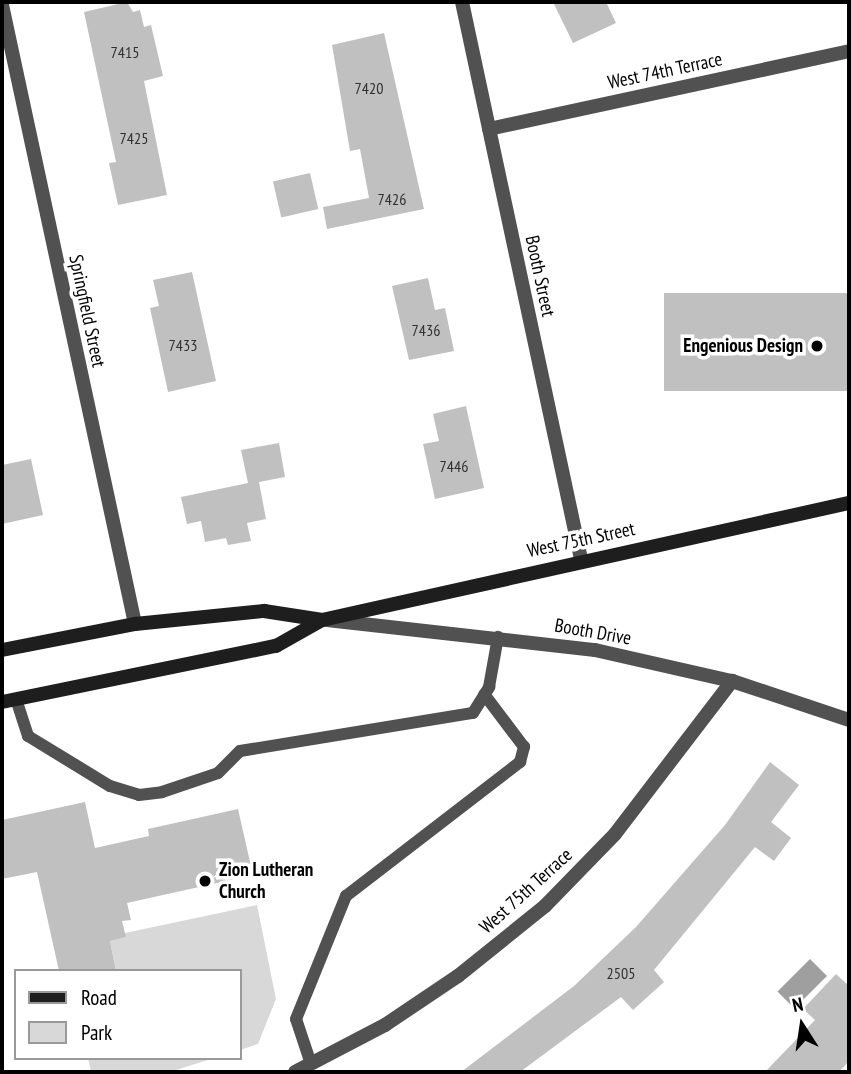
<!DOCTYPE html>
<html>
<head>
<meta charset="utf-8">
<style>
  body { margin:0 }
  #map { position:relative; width:851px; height:1074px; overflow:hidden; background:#fff; font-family:"PT Sans Narrow",sans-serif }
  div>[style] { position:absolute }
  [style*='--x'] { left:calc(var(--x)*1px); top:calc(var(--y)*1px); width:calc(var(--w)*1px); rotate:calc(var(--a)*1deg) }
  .green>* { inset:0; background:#d8d8d8 }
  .water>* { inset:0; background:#9f9f9f; transform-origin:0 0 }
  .building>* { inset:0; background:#c0c0c0; transform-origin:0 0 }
  .service>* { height:12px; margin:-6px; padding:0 6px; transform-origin:6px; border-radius:6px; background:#515151 }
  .minor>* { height:14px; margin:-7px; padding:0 7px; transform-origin:7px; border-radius:7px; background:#515151 }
  .tertiary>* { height:14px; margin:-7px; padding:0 7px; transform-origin:7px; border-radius:7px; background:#515151 }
  .secondary>* { height:14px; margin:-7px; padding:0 7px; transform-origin:7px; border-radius:7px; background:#1e1e1e }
  .dots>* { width:19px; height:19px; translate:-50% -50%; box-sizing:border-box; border:4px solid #fff; border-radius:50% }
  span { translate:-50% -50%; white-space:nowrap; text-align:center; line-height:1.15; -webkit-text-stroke:7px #fff; paint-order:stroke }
  .number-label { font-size:16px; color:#303030 }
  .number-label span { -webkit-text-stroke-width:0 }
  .street-label { font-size:19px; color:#000 }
  .poi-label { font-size:19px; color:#000; font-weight:700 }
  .right { translate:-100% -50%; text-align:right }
  .left { translate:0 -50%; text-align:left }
  .frame { position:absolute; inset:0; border:4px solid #000; pointer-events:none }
  .legend { position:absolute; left:14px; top:969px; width:228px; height:91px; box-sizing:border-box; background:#fff; border:2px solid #999; margin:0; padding:9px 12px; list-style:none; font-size:21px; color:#000 }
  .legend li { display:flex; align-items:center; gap:14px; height:35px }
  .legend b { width:35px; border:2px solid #999 }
  .north { position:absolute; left:767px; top:990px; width:70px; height:70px; -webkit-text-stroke:5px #fff; paint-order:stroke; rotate:348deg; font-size:19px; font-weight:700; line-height:28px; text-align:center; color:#000 }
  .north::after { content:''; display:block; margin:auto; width:24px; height:32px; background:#000; clip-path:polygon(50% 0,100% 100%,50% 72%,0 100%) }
</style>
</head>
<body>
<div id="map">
  <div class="green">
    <i style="clip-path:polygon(257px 905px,276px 999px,258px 1044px,240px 1050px,240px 971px,116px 971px,110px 941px,125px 937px,125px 933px)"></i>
    <i style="clip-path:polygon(88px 1058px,214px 1058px,170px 1072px,91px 1072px)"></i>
  </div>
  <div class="water">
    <i style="left:810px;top:959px;width:24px;height:46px;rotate:45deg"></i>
  </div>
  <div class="building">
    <i style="clip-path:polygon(127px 2px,133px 12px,140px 10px,144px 27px,151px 25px,163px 76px,144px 81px,167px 195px,118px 205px,109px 163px,116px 162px,84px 12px)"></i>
    <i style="clip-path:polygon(553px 2px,606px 2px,616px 23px,573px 43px)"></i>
    <i style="clip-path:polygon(384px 33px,424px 209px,327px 229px,323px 207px,369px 198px,360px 149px,350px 151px,332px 45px)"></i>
    <i style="left:310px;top:173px;width:37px;height:38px;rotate:77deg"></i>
    <i style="clip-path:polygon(192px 272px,216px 381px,168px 392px,150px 308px,159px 306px,153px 280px)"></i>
    <i style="clip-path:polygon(428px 278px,435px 310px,445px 308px,454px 351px,409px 360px,392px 286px)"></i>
    <i style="left:849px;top:293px;width:98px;height:185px;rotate:90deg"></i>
    <i style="clip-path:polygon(466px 406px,484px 488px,435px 499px,423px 444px,439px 441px,433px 414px)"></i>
    <i style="clip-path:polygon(279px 443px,285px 477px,259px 482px,266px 519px,247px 523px,251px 541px,228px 545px,226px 538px,205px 542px,201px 521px,187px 524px,181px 497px,248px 483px,241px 450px)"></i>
    <i style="clip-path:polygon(31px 459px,43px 515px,2px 524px,2px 465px)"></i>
    <i style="clip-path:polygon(770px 762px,799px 785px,771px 822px,791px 838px,774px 861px,755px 847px,654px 970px,664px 982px,633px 1010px,621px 997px,520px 1072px,461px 1072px,574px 986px,636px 927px,725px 825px)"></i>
    <i style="clip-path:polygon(85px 802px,95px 848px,149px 836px,148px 829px,238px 809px,253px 875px,127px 903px,131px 920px,122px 921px,126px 937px,110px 941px,116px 971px,59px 971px,37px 872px,2px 879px,2px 820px)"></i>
    <i style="clip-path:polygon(836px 974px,849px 986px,849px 1061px,839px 1072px,765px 1072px,815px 1020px,803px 1009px)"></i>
  </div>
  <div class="service">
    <i style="--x:16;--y:699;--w:39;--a:72"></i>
    <i style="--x:28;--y:736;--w:96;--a:31.4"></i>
    <i style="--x:110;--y:786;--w:30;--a:17"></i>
    <i style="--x:139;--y:795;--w:23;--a:-7"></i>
    <i style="--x:162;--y:792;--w:59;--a:-18.7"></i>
    <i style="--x:218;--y:773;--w:31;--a:-45"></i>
    <i style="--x:240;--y:751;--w:236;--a:-9.3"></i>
    <i style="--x:473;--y:713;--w:31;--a:-58"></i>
    <i style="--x:489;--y:687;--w:51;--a:-79.8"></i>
    <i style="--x:311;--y:1064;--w:47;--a:-108.4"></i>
    <i style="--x:296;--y:1019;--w:133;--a:-67.9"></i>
    <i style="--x:346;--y:896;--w:220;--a:-37.6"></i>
    <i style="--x:520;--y:762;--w:16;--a:-75"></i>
    <i style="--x:524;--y:747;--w:66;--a:-127"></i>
  </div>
  <div class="minor">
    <i style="--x:462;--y:2;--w:570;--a:77.94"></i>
    <i style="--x:2;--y:5;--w:633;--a:77.87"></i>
    <i style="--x:489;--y:129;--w:368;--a:-12.2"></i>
    <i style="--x:295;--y:1072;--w:102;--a:-27.6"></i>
    <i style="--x:385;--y:1025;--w:88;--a:-33.9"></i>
    <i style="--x:458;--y:976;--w:112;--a:-38.8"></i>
    <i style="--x:545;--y:906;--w:100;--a:-45.8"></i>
    <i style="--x:615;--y:834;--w:193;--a:-52.6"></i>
  </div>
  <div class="tertiary">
    <i style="--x:327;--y:620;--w:270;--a:6.4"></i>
    <i style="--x:595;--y:650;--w:140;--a:12.8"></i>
    <i style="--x:732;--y:681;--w:123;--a:18.4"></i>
  </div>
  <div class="secondary">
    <i style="--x:2;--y:650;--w:136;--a:-11.1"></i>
    <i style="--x:135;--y:624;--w:130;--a:-5.8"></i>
    <i style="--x:264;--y:611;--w:59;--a:8.8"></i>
    <i style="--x:2;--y:702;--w:280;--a:-11.6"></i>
    <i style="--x:276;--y:646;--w:53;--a:-29.5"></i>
    <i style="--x:322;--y:620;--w:540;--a:-12.52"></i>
  </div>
  <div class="dots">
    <i style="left:817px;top:346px;background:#000"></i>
    <i style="left:205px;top:881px;background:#000"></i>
  </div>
  <div class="number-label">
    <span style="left:125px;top:52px">7415</span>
    <span style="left:369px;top:88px">7420</span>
    <span style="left:134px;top:138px">7425</span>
    <span style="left:392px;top:199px">7426</span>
    <span style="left:426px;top:330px">7436</span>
    <span style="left:183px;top:345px">7433</span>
    <span style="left:454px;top:466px">7446</span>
    <span style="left:621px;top:973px">2505</span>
  </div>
  <div class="street-label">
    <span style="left:665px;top:71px;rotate:-12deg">West 74th Terrace</span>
    <span style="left:540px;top:276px;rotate:78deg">Booth Street</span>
    <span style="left:87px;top:311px;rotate:78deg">Springfield Street</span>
    <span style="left:581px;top:540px;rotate:-12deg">West 75th Street</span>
    <span style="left:593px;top:632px;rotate:10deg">Booth Drive</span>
    <span style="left:526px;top:891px;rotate:-42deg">West 75th Terrace</span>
  </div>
  <div class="poi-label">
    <span class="right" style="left:803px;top:346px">Engenious Design</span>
    <span class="left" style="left:219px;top:881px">Zion Lutheran<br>Church</span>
  </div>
  <div class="frame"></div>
  <ul class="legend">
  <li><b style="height:9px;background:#1e1e1e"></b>Road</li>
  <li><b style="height:19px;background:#d8d8d8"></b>Park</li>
  </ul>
  <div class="north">N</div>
</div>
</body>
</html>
